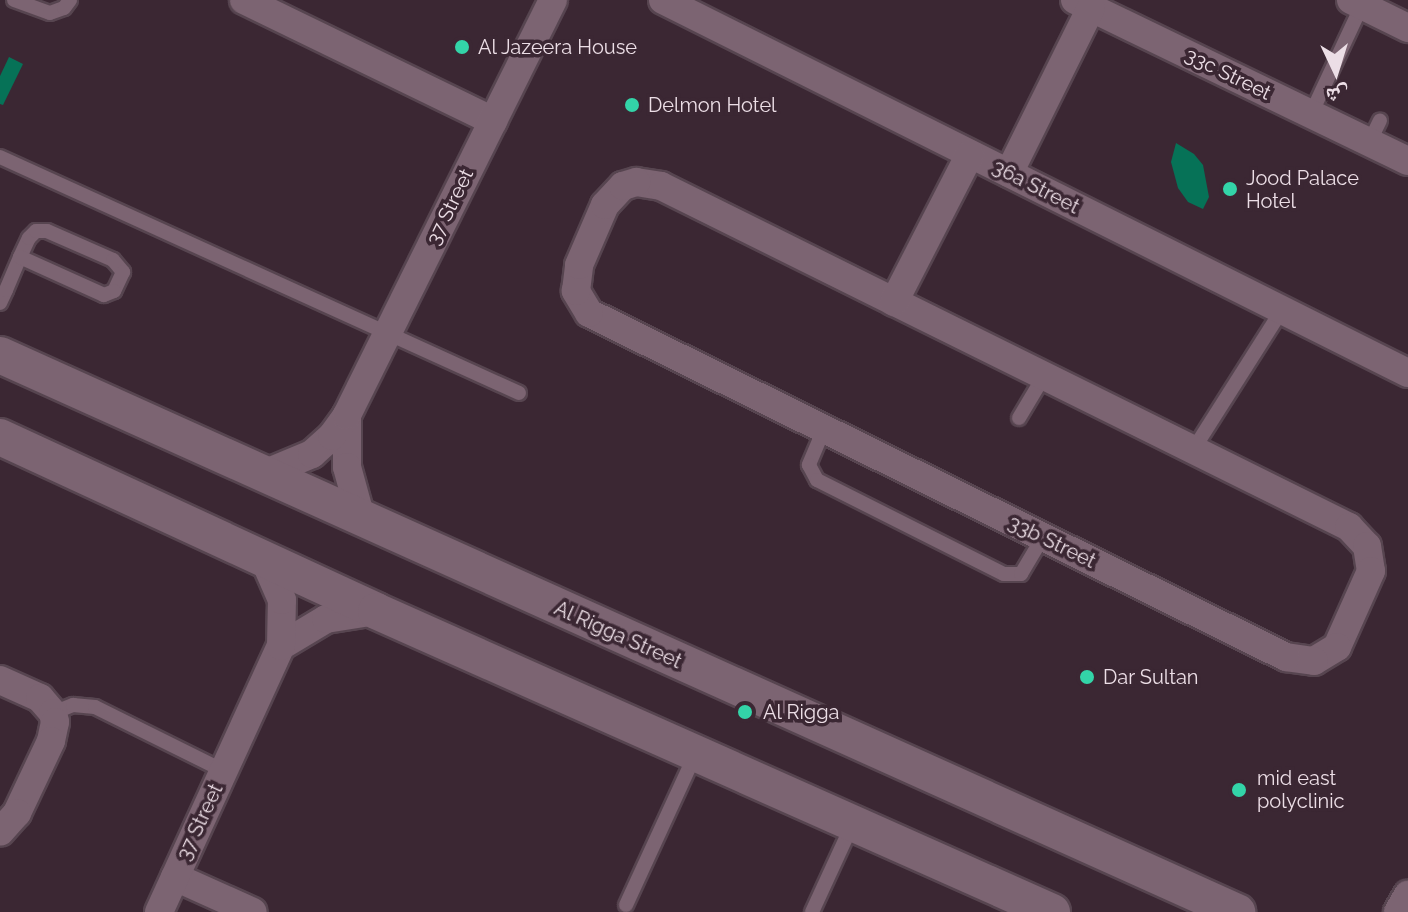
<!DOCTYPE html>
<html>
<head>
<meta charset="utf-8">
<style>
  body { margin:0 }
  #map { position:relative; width:1408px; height:912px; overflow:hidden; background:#3b2733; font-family:Raleway,"Noto Naskh Arabic",sans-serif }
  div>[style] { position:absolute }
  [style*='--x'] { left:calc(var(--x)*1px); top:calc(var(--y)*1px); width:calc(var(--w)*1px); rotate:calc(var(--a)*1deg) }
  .water>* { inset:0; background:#067257 }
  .roads { filter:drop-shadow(2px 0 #574550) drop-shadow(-2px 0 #574550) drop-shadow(0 2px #574550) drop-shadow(0 -2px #574550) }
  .service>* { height:14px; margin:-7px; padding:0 7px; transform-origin:7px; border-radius:7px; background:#7c6472 }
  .minor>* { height:28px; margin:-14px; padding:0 14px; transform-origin:14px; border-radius:14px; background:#7c6472 }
  .tertiary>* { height:36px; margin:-18px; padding:0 18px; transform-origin:18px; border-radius:18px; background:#7c6472 }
  .dots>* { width:22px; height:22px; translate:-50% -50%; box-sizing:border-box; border:4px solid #3b2733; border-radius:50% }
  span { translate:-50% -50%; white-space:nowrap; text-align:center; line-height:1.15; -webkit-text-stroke:7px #3b2733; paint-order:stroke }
  .poi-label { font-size:20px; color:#ecdee6 }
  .left { translate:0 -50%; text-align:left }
  .street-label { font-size:20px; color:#ecdee6 }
  .north { position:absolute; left:1296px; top:32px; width:80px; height:80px; -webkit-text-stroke:6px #3b2733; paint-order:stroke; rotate:176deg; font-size:22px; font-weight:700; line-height:32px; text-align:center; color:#ecdee6 }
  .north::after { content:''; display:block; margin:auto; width:28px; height:36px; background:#ecdee6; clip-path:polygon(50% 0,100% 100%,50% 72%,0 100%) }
</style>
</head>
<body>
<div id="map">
  <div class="water">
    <i style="clip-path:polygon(9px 57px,23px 64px,3px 105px,0 104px,0 76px)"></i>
    <i style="clip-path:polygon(1176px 143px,1194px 154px,1203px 165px,1209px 197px,1203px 209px,1188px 202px,1178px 188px,1171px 162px)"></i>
  </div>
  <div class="roads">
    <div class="service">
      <i style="--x:14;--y:0;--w:38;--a:20"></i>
      <i style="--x:50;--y:13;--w:15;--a:-20"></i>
      <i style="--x:64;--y:8;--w:10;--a:-53"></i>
      <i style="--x:1311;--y:114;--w:120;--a:-64.9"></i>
      <i style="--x:1369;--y:143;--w:25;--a:-64"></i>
      <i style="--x:0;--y:157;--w:570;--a:24.45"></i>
      <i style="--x:0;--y:303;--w:14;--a:-65"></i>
      <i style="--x:6;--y:290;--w:36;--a:-67"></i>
      <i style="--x:20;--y:257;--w:21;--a:-65"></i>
      <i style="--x:29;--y:238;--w:10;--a:-45"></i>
      <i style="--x:36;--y:231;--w:11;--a:0"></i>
      <i style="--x:47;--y:231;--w:72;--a:23.7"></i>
      <i style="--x:113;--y:260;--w:16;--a:50"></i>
      <i style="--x:123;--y:272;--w:21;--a:115"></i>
      <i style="--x:114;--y:291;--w:11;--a:158"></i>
      <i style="--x:104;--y:295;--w:92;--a:-155.7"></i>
      <i style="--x:1019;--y:418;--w:49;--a:-59.2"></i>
      <i style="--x:824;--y:429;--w:39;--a:113"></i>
      <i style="--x:809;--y:465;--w:17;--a:62"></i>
      <i style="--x:817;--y:480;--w:209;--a:26.7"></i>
      <i style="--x:1004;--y:574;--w:17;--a:0"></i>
      <i style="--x:1021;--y:574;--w:43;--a:-59.3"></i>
      <i style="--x:1193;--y:450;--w:166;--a:-57.6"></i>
      <i style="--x:53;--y:713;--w:22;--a:-22"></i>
      <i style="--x:73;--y:705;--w:22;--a:5"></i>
      <i style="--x:95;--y:707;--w:144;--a:26.4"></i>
      <i style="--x:626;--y:905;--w:167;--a:-65.3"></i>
      <i style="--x:812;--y:912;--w:98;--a:-65.3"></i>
    </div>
    <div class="minor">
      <i style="--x:244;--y:0;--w:277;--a:25.9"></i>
      <i style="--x:663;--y:0;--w:833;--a:26.6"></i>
      <i style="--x:1075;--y:0;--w:370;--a:25.8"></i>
      <i style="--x:1351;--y:0;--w:64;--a:26.2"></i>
      <i style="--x:1009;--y:173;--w:184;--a:-63.6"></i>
      <i style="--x:636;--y:182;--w:25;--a:9"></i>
      <i style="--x:661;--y:186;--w:768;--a:26.36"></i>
      <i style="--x:1349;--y:527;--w:26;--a:47"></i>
      <i style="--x:1367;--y:546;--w:25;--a:81"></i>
      <i style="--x:1371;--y:571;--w:83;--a:114.1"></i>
      <i style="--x:1337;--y:647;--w:27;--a:149"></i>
      <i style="--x:1314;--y:661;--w:28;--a:-172"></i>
      <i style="--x:1286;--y:657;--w:777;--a:-153.73"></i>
      <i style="--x:589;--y:313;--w:26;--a:-121"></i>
      <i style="--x:576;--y:291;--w:26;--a:-83"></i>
      <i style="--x:579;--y:265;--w:65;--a:-66.6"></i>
      <i style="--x:605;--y:205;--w:26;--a:-47"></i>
      <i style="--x:623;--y:186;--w:14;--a:-17"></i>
      <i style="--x:894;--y:302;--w:166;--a:-62.8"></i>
      <i style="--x:347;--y:415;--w:52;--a:90"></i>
      <i style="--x:347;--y:467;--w:53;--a:74.6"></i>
      <i style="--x:264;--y:474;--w:52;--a:-22.6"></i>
      <i style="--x:312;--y:454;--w:27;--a:-42"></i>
      <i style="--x:332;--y:436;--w:26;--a:-54"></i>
      <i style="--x:347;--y:415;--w:463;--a:-63.6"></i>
      <i style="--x:281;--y:646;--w:52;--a:-31"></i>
      <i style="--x:326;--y:619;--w:51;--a:-9.1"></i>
      <i style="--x:0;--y:680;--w:44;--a:24.2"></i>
      <i style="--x:40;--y:698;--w:20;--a:49"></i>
      <i style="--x:53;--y:713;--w:9;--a:77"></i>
      <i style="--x:55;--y:722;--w:19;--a:102"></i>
      <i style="--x:51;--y:741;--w:80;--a:115.3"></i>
      <i style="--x:17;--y:813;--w:25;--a:132"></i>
      <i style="--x:175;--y:877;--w:85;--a:24.2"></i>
      <i style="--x:159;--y:912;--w:293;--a:-65.4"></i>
      <i style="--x:281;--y:646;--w:46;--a:-88.8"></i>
      <i style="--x:282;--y:600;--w:45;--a:-113.7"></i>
      <i style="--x:1398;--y:912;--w:20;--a:-60"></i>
    </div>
    <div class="tertiary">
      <i style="--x:0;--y:355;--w:1357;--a:24.24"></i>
      <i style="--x:0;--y:437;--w:414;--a:24.8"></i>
      <i style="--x:376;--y:611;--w:740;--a:24"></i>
    </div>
  </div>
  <div class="dots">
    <i style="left:462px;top:47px;background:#33d4a8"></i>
    <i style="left:632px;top:105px;background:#33d4a8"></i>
    <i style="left:1230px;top:189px;background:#33d4a8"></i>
    <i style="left:1087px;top:677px;background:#33d4a8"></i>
    <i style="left:745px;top:712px;background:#33d4a8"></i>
    <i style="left:1239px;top:790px;background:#33d4a8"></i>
  </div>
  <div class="poi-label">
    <span class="left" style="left:478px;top:47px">Al Jazeera House</span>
    <span class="left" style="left:648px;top:105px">Delmon Hotel</span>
    <span class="left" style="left:1246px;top:190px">Jood Palace<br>Hotel</span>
    <span class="left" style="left:1103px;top:677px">Dar Sultan</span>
    <span class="left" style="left:763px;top:712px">Al Rigga</span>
    <span class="left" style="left:1257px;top:790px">mid east<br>polyclinic</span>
  </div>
  <div class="street-label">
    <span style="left:1228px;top:74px;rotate:26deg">33c Street</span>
    <span style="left:1036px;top:187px;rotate:27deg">36a Street</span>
    <span style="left:450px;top:207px;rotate:-64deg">37 Street</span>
    <span style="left:1052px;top:542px;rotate:26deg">33b Street</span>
    <span style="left:618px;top:635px;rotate:24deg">Al Rigga Street</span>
    <span style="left:200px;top:822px;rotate:-65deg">37 Street</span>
  </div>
  <div class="north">ش</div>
</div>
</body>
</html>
